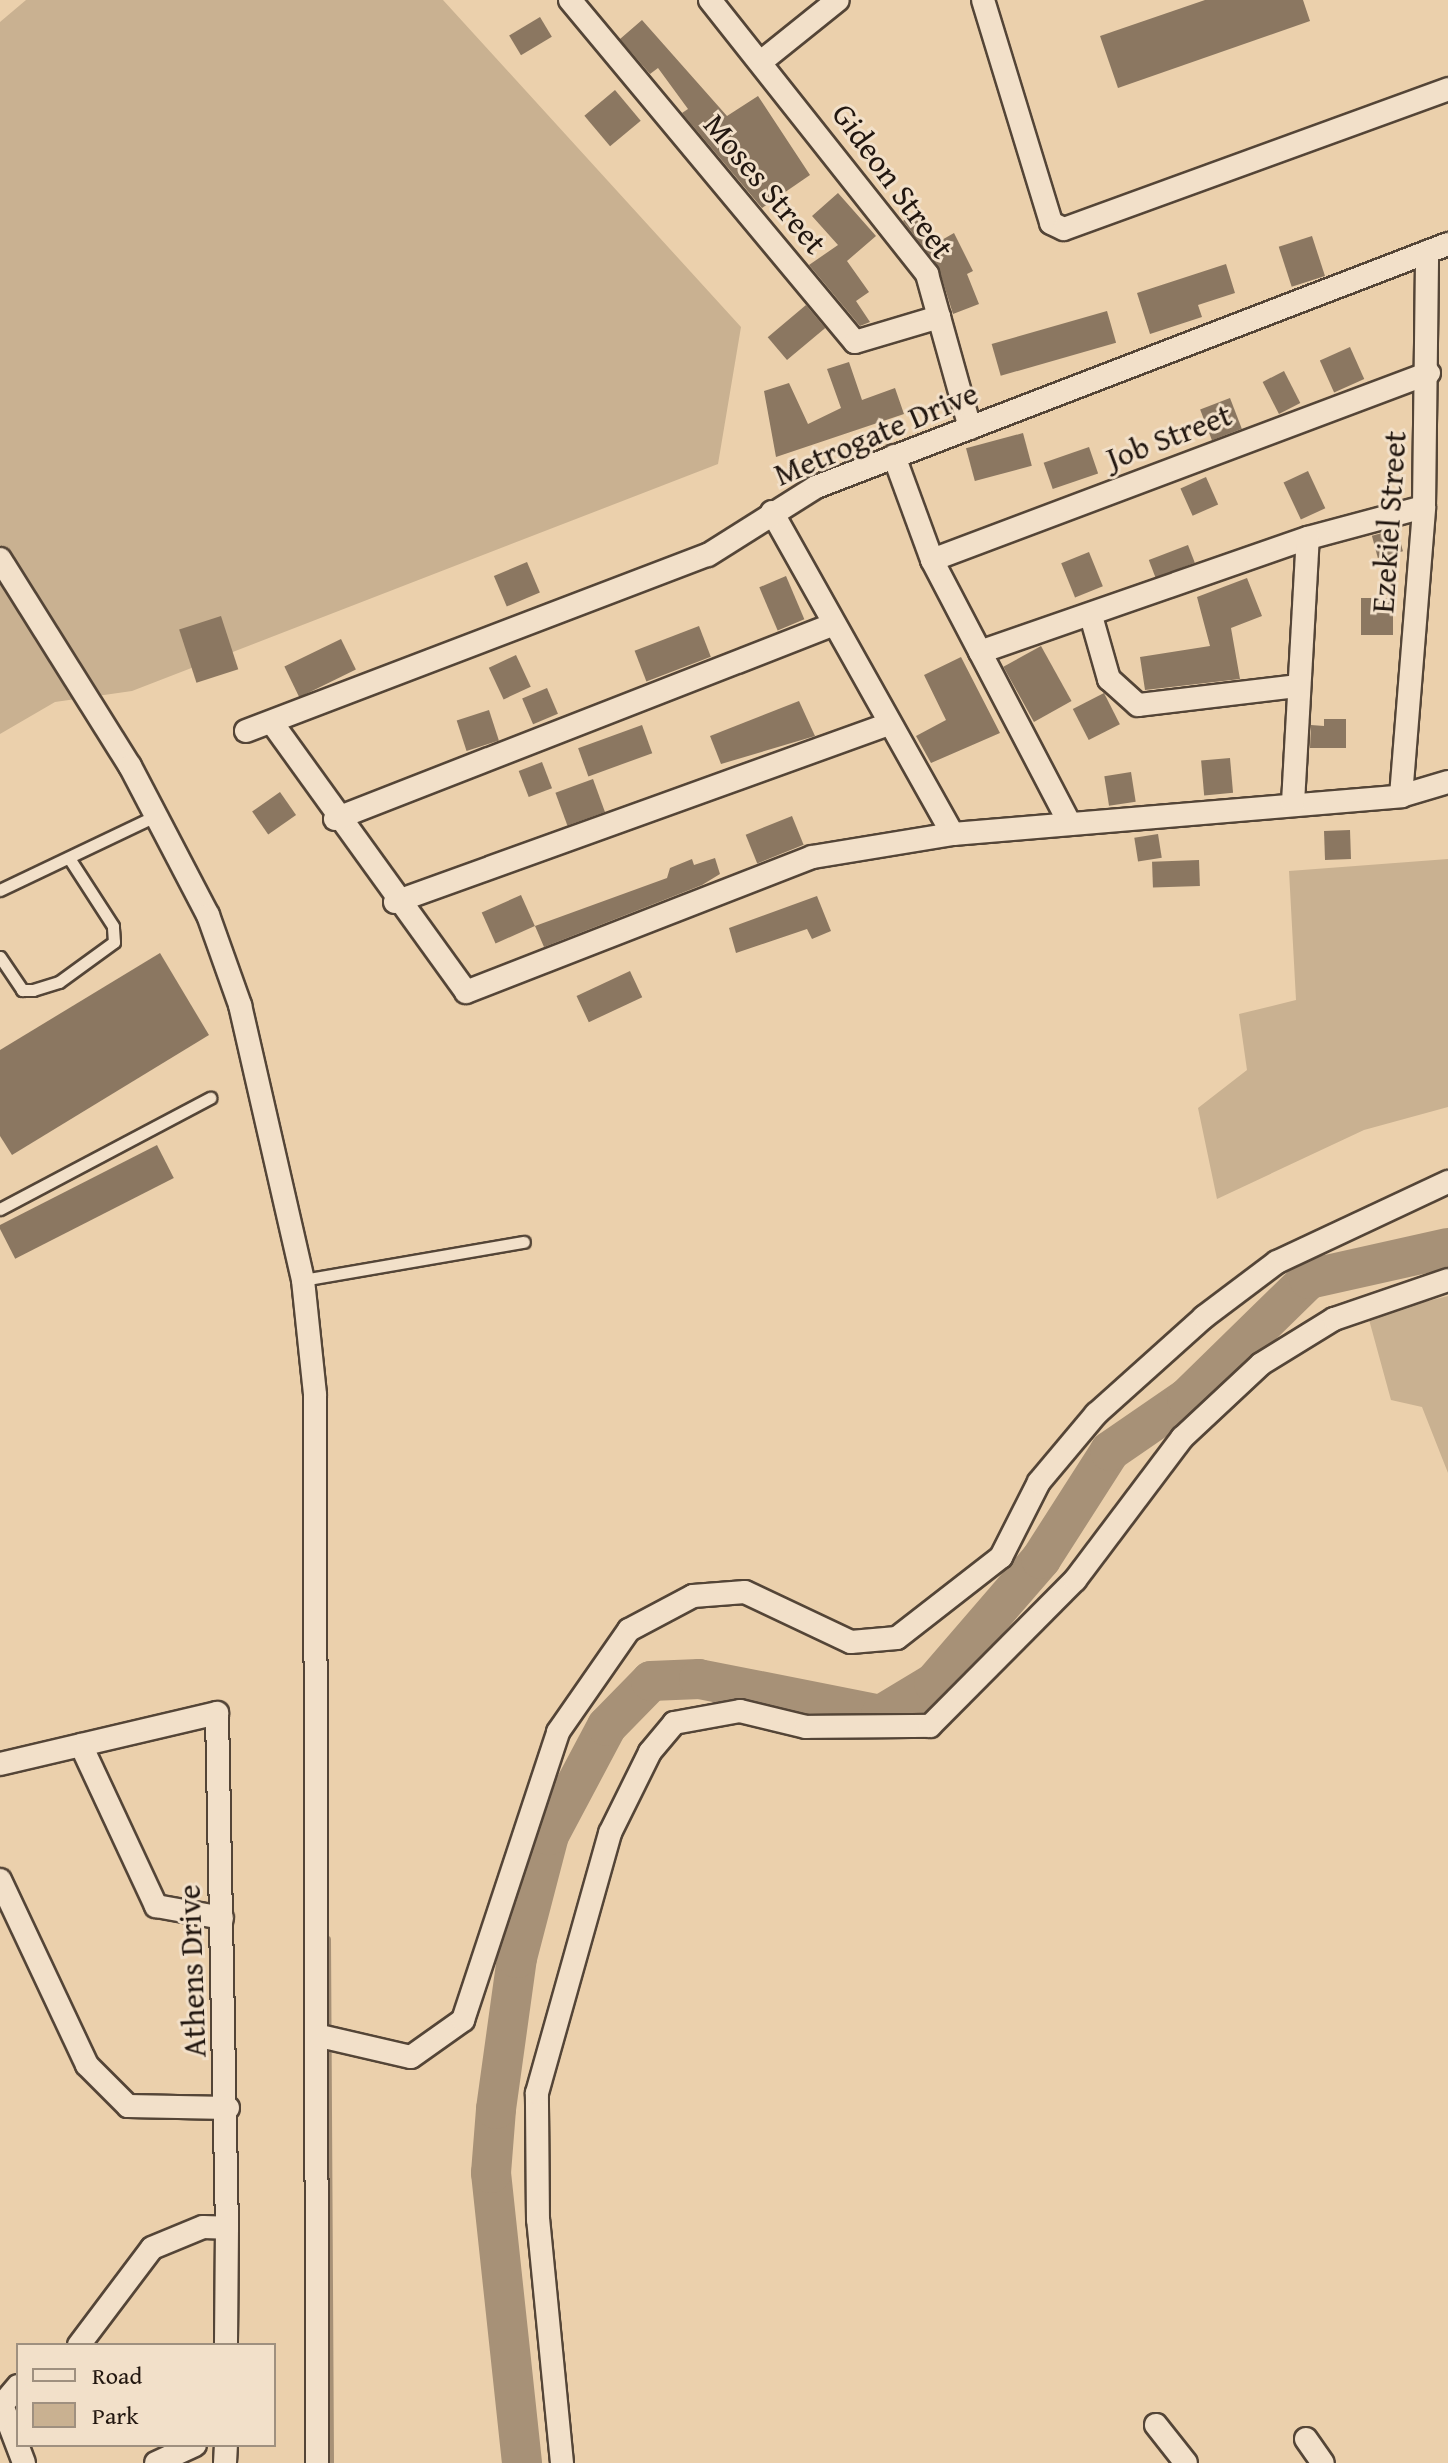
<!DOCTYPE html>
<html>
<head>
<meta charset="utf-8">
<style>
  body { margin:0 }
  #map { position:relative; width:1448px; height:2463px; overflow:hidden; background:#ebd0ac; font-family:"Gentium Book Plus",serif }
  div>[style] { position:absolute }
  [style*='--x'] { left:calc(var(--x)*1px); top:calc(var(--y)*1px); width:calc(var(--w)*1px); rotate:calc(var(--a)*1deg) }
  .green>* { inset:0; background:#c9b191 }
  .stream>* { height:7px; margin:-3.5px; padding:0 3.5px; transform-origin:3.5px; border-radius:3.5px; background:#a79177 }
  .river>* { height:40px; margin:-20px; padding:0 20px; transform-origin:20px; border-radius:20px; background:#a79177 }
  .building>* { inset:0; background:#8b7761; transform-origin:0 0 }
  .roads { filter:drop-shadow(2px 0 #544537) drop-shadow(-2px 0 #544537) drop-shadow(0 2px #544537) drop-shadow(0 -2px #544537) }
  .lane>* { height:11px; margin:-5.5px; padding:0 5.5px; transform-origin:5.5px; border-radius:5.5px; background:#f2e0c9 }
  .street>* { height:22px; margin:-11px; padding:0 11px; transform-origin:11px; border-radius:11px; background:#f2e0c9 }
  span { translate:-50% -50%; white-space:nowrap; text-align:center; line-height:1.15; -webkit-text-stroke:6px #f2e0c9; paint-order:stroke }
  .street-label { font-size:32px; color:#221710 }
  .legend { position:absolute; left:16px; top:2343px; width:260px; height:104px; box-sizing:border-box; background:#f2e0c9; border:2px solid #9f907f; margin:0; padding:10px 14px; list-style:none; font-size:24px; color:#221710 }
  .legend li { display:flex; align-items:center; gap:16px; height:40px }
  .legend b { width:40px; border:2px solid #9f907f }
</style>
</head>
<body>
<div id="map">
  <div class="green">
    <i style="clip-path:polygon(26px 0,443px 0,741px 327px,718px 464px,132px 691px,55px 702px,0 734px,0 22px)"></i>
    <i style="clip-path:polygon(1448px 859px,1448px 1107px,1364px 1130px,1217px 1199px,1198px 1108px,1247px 1070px,1239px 1014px,1296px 1000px,1289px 871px)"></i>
    <i style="clip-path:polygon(1448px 1296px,1448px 1473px,1422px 1407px,1391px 1400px,1368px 1316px)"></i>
  </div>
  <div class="stream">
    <i style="--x:327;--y:1939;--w:524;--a:89.67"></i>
  </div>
  <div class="river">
    <i style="--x:522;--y:2463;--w:292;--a:-96.1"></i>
    <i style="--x:491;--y:2173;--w:64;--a:-85.5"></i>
    <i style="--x:496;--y:2109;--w:152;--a:-82.1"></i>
    <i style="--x:517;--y:1958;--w:127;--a:-75.4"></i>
    <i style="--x:549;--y:1835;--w:123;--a:-62"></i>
    <i style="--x:607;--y:1726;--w:63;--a:-45.6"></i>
    <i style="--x:651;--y:1681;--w:48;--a:-2.4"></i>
    <i style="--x:699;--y:1679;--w:186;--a:11.2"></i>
    <i style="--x:881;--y:1715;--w:62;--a:-31.1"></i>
    <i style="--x:934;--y:1683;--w:164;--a:-49.2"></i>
    <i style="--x:1041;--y:1559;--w:128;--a:-57.4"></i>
    <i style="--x:1110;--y:1451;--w:93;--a:-34.5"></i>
    <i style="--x:1187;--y:1398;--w:170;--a:-44.3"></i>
    <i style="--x:1309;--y:1279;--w:142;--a:-12.6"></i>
  </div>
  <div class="building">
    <i style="clip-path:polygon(1205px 0,1303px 0,1310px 21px,1118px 88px,1100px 36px)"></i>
    <i style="left:540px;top:17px;width:23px;height:36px;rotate:59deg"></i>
    <i style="clip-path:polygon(642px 20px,727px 116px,758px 96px,810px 175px,762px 208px,682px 113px,688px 109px,658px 68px,650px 74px,620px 39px)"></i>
    <i style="left:615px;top:90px;width:40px;height:40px;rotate:50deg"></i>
    <i style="clip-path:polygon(838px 193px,876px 236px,847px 261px,869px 292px,856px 301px,870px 322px,860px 326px,809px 265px,838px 245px,812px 216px)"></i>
    <i style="clip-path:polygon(915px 211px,940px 241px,954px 233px,973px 271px,967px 274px,979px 304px,953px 314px,938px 266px,903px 221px)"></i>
    <i style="left:1312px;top:236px;width:42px;height:35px;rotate:72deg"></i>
    <i style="clip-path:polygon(1226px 264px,1235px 293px,1198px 305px,1202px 317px,1150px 334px,1137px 293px)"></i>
    <i style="left:806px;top:305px;width:30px;height:50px;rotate:50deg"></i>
    <i style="left:1107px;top:311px;width:33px;height:120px;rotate:74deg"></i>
    <i style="left:1350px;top:347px;width:35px;height:33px;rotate:66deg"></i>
    <i style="clip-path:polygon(849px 362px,862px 400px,895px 388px,904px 414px,776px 457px,764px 391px,789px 383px,808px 424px,841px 408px,827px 369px)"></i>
    <i style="left:1284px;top:371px;width:36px;height:24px;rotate:63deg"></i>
    <i style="left:1230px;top:398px;width:33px;height:32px;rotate:69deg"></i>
    <i style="left:1023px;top:433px;width:34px;height:59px;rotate:75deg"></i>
    <i style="left:1089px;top:447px;width:28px;height:48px;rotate:71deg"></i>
    <i style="left:1308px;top:471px;width:41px;height:27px;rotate:65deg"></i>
    <i style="left:1206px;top:477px;width:30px;height:28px;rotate:66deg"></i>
    <i style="left:1397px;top:529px;width:23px;height:26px;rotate:75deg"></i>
    <i style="left:1188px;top:545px;width:19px;height:42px;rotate:69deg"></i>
    <i style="left:1089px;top:552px;width:37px;height:30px;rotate:68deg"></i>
    <i style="left:527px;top:562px;width:33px;height:36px;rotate:67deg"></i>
    <i style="left:786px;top:576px;width:47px;height:29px;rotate:67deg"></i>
    <i style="clip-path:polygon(1247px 578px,1262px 616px,1231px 628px,1240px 679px,1145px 690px,1140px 657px,1210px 646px,1197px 597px)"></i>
    <i style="left:1361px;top:598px;width:32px;height:37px"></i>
    <i style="left:221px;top:616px;width:56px;height:44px;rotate:72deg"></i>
    <i style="left:699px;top:626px;width:33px;height:69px;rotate:69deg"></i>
    <i style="left:341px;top:639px;width:34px;height:63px;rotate:64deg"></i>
    <i style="left:1041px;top:646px;width:63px;height:43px;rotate:61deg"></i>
    <i style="left:516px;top:655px;width:35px;height:30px;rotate:65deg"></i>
    <i style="clip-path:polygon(961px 657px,1000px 733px,931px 763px,916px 736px,946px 720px,924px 675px)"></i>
    <i style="left:547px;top:688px;width:28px;height:27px;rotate:67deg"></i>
    <i style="left:1104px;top:693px;width:35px;height:35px;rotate:63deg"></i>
    <i style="clip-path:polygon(799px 701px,815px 736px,721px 764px,710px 736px)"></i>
    <i style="left:489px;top:710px;width:32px;height:34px;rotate:72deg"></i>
    <i style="clip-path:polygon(1324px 719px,1346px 719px,1346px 748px,1310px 748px,1311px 725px,1324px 726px)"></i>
    <i style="left:642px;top:725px;width:30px;height:68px;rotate:70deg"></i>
    <i style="left:1230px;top:758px;width:35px;height:29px;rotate:85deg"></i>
    <i style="left:542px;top:762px;width:28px;height:25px;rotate:69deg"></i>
    <i style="left:1131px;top:772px;width:30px;height:27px;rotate:81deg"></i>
    <i style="left:593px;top:779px;width:35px;height:40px;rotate:70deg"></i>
    <i style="left:280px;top:792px;width:28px;height:34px;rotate:55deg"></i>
    <i style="left:792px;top:816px;width:31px;height:50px;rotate:68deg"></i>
    <i style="left:1350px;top:830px;width:29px;height:26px;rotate:88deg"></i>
    <i style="left:1158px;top:834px;width:24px;height:24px;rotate:81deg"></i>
    <i style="clip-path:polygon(715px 858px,720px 874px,702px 885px,544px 947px,535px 926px,667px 878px,670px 868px,692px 859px,694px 865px)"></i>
    <i style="left:1199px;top:860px;width:26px;height:47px;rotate:88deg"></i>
    <i style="left:521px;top:895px;width:34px;height:43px;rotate:66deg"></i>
    <i style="clip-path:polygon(817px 896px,831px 931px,812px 939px,807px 929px,736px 953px,729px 928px)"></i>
    <i style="clip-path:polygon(160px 953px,209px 1035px,12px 1155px,0 1136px,0 1050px)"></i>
    <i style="left:630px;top:971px;width:29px;height:59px;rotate:65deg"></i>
    <i style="left:157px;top:1145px;width:37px;height:178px;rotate:63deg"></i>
  </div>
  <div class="roads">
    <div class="lane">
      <i style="--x:0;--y:890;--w:174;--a:-25.5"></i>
      <i style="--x:0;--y:957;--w:40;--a:56"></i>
      <i style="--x:22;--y:990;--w:11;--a:0"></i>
      <i style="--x:33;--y:990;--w:27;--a:-17"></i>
      <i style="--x:59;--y:982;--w:68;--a:-36"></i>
      <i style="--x:114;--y:942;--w:16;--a:-94"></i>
      <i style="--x:113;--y:926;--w:81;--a:-122.9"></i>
      <i style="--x:0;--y:1209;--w:238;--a:-27.9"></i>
      <i style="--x:303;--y:1280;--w:224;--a:-9.8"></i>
    </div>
    <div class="street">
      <i style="--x:570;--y:0;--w:445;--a:50.2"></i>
      <i style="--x:855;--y:342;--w:88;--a:-16.6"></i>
      <i style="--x:710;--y:0;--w:350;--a:51.6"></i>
      <i style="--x:927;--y:274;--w:160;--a:74.4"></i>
      <i style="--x:983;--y:0;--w:233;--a:73"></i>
      <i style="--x:1051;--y:223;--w:14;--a:25"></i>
      <i style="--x:1064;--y:229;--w:409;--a:-20"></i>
      <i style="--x:762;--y:61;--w:97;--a:-38.8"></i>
      <i style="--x:894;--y:456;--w:111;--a:69.9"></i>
      <i style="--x:932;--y:560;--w:298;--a:62.4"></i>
      <i style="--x:772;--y:512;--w:369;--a:60.7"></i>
      <i style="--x:0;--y:559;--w:244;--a:57.9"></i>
      <i style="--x:130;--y:766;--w:168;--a:62.4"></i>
      <i style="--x:208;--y:915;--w:96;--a:70.4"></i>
      <i style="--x:240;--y:1005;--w:282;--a:77.1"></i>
      <i style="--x:303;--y:1280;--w:116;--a:84"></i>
      <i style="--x:315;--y:1395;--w:1068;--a:89.89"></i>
      <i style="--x:932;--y:560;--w:531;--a:-20.62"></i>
      <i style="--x:1091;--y:616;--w:66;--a:74.1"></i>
      <i style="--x:1109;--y:679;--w:39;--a:42"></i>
      <i style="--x:1138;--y:705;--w:161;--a:-6.8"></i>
      <i style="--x:980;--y:652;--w:347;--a:-19.2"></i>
      <i style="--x:1308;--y:538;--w:120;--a:-15"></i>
      <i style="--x:273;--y:724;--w:330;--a:54.2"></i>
      <i style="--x:466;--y:992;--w:371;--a:-21.3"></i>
      <i style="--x:812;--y:857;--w:143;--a:-9.3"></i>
      <i style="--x:953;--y:834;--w:450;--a:-4.8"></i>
      <i style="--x:1401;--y:796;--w:49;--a:-16.6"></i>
      <i style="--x:246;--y:731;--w:494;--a:-20.9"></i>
      <i style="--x:708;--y:555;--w:128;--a:-32.2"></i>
      <i style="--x:816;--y:487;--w:677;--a:-21.03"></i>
      <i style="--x:1401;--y:796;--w:290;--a:-85.4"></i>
      <i style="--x:1424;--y:507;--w:255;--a:-89.3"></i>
      <i style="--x:1293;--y:803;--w:265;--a:-86.8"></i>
      <i style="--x:335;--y:819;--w:534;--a:-21.32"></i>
      <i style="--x:395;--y:902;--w:525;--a:-19.82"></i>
      <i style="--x:81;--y:1745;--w:178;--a:65"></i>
      <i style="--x:156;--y:1906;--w:67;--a:10.3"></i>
      <i style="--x:0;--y:1764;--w:223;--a:-13.2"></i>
      <i style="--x:217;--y:1713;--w:515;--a:88.89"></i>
      <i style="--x:0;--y:1880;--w:204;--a:64.8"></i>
      <i style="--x:87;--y:2065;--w:58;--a:45"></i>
      <i style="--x:128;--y:2106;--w:100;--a:1.1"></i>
      <i style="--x:320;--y:2036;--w:93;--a:13"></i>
      <i style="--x:411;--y:2057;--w:64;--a:-35.4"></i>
      <i style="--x:463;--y:2020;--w:303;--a:-71.7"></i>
      <i style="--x:558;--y:1732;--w:124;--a:-55.2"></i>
      <i style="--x:629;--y:1630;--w:72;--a:-28"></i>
      <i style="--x:693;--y:1596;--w:52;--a:-4.4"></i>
      <i style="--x:745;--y:1592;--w:117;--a:25.3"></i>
      <i style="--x:851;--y:1642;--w:46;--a:-5"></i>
      <i style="--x:897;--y:1638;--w:132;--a:-37.9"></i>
      <i style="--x:1001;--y:1557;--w:84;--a:-63.1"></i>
      <i style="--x:1039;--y:1482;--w:89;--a:-50"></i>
      <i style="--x:1096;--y:1414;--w:145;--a:-41.9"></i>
      <i style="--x:1204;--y:1317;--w:91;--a:-37"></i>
      <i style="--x:1277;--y:1262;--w:189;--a:-25.1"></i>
      <i style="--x:79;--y:2345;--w:121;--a:-53"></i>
      <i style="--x:152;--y:2248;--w:55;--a:-22.4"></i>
      <i style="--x:203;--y:2227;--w:24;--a:2"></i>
      <i style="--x:227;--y:2228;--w:117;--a:90.5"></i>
      <i style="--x:18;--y:2386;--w:25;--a:130"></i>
      <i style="--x:2;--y:2405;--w:62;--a:69.2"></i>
      <i style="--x:1156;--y:2425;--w:48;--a:51.7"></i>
      <i style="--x:1306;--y:2439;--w:29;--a:55"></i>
      <i style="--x:156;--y:2463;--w:43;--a:-24.8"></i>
      <i style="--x:225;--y:2463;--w:18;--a:-87"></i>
      <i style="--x:562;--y:2463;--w:244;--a:-95.6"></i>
      <i style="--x:538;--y:2220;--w:127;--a:-90.5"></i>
      <i style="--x:537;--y:2093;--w:270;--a:-74.3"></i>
      <i style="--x:610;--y:1833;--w:90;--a:-63.7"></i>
      <i style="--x:650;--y:1752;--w:38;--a:-50"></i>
      <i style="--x:674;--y:1723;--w:67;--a:-10.3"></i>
      <i style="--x:740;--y:1711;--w:68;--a:13.6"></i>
      <i style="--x:806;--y:1727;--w:124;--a:-0.5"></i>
      <i style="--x:930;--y:1726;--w:206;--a:-45.2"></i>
      <i style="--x:1075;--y:1580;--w:178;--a:-53"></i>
      <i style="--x:1182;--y:1438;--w:108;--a:-43.1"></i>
      <i style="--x:1261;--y:1364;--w:86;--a:-31.7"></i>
      <i style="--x:1334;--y:1319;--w:120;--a:-18.9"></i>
    </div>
  </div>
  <div class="street-label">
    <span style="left:893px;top:181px;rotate:54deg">Gideon Street</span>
    <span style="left:765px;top:184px;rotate:50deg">Moses Street</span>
    <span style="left:876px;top:434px;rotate:-23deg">Metrogate Drive</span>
    <span style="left:1169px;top:437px;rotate:-21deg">Job Street</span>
    <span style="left:1389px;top:522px;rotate:-86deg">Ezekiel Street</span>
    <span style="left:192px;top:1971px;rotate:-92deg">Athens Drive</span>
  </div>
  <ul class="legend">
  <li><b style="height:10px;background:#f2e0c9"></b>Road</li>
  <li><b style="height:22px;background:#c9b191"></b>Park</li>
  </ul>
</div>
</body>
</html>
